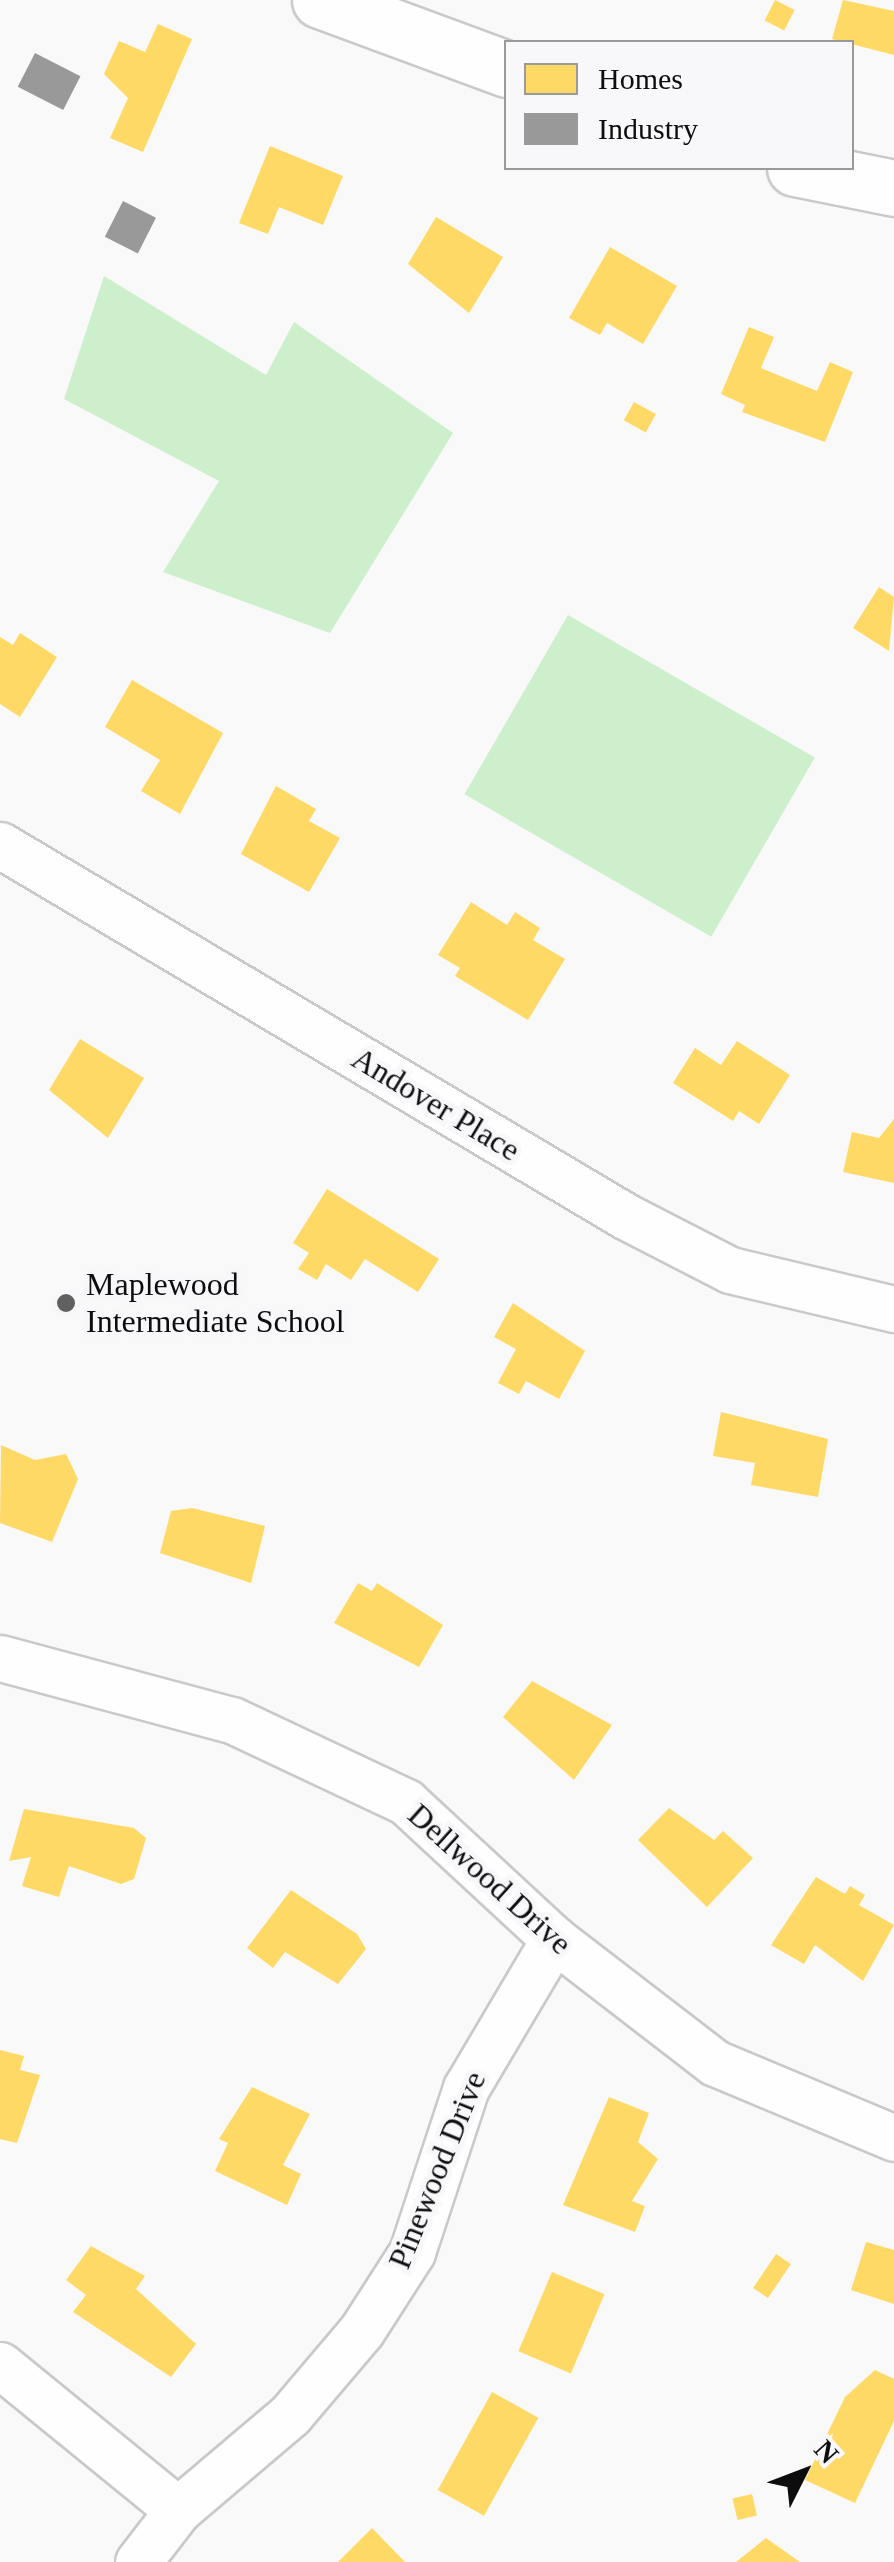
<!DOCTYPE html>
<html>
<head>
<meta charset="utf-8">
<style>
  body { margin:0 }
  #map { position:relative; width:894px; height:2562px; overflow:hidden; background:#f9f9fa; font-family:Georgia,serif }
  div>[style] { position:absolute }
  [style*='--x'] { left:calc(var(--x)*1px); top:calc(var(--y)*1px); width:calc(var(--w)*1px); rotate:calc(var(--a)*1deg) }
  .green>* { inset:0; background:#cdefcc; transform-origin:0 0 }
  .homes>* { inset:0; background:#ffd966; transform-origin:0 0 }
  .industry>* { inset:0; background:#999; transform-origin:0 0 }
  .roads { filter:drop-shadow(2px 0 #c9c9ca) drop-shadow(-2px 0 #c9c9ca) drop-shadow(0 2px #c9c9ca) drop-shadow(0 -2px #c9c9ca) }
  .minor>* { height:45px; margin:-22.5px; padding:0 22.5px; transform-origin:22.5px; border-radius:22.5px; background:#fefefe }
  .tertiary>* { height:55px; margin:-27.5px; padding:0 27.5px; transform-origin:27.5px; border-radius:27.5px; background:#fefefe }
  .dots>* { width:28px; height:28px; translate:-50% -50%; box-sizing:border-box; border:5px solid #f8f8fb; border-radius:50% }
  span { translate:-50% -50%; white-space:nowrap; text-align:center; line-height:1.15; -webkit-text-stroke:10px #f8f8fb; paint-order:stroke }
  .street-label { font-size:32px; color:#0d0d0e }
  .poi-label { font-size:32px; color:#0d0d0e }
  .left { translate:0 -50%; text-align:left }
  .legend { position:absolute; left:504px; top:40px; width:350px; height:130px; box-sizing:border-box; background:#f8f8fb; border:2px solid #9a9a9c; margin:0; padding:12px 18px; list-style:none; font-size:30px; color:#0d0d0e }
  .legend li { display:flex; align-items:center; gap:20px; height:50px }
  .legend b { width:50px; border:2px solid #9a9a9c }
  .north { position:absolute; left:754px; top:2422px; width:100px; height:100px; -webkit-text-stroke:8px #f8f8fb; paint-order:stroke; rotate:48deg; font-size:28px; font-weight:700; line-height:40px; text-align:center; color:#0d0d0e }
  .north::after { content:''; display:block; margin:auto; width:35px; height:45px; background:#0d0d0e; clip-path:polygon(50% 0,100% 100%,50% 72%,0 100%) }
</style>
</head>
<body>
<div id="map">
  <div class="green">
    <i style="clip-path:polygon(104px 276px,266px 375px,294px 322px,453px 433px,330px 633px,163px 572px,219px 481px,64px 399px)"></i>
    <i style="left:568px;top:615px;width:285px;height:207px;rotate:30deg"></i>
  </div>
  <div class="homes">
    <i style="left:775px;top:0;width:22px;height:23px;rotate:27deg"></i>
    <i style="clip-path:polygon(843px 0,894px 11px,894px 55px,832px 39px)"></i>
    <i style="clip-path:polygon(158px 24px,192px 39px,143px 152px,110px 138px,128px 98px,104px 74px,119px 41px,145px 52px)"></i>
    <i style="clip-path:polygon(270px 146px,343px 176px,323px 225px,279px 207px,268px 234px,239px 223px)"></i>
    <i style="clip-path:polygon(436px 217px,503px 257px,469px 313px,408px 264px)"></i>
    <i style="clip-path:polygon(610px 247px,677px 286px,643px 344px,607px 323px,600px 335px,569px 318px)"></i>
    <i style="clip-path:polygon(749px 327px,774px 337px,761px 368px,817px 391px,830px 362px,853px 372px,825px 442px,742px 412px,745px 405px,721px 394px)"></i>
    <i style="left:634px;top:402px;width:25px;height:21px;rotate:29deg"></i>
    <i style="clip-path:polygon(879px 587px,894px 597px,889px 651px,853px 628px)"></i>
    <i style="clip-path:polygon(20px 633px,57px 657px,20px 717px,0 704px,0 637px,13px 645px)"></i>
    <i style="clip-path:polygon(132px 680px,223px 733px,180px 814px,141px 791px,160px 760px,105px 727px)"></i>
    <i style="clip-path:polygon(276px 786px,316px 809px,309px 821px,340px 838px,309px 892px,241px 854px)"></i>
    <i style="clip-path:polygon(471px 902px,507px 925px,515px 912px,540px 928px,533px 940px,565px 959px,528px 1020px,455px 976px,460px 968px,438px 955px)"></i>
    <i style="clip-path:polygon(80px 1039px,144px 1078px,108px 1138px,49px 1090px)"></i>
    <i style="clip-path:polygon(737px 1041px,790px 1075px,759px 1124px,739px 1111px,733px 1121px,673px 1083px,695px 1048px,721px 1065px)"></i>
    <i style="clip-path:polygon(894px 1119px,894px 1183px,843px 1172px,852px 1132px,879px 1138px)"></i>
    <i style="clip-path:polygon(327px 1189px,439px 1259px,418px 1292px,365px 1259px,351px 1280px,326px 1264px,317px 1280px,298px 1269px,309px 1253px,293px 1243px)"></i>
    <i style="clip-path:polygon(513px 1303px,585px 1351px,559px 1399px,526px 1381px,519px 1394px,498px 1383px,516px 1349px,494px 1337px)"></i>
    <i style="clip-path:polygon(721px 1412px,828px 1439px,818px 1497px,751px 1485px,755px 1463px,713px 1456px)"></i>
    <i style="clip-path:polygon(1px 1445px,35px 1460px,66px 1454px,78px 1479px,52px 1542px,0 1523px)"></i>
    <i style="clip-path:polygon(192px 1508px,265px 1526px,251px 1583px,160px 1553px,171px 1511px)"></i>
    <i style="clip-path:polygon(358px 1583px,372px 1591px,377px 1583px,443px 1625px,419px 1667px,334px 1623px)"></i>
    <i style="clip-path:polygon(532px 1681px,612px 1725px,574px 1780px,503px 1717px)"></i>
    <i style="clip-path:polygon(669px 1808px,714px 1840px,723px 1831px,753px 1858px,707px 1907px,638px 1840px)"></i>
    <i style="clip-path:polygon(24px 1809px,134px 1828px,146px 1838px,134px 1879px,121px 1884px,69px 1866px,59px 1897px,22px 1886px,31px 1857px,9px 1861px)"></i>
    <i style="clip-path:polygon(816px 1877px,845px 1894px,850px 1886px,865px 1895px,859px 1905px,894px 1925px,863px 1981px,815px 1945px,804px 1964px,771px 1945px)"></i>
    <i style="clip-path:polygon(291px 1890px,357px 1934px,366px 1949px,338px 1984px,285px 1952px,273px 1968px,247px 1948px)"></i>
    <i style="clip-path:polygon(0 2050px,24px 2056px,20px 2070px,40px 2075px,17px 2143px,0 2139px)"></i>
    <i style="clip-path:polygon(252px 2087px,310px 2114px,283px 2165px,301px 2174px,287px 2205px,215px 2171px,228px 2143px,219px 2139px)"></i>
    <i style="clip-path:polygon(609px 2097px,649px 2113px,638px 2142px,658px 2159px,632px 2201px,645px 2206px,635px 2232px,563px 2205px)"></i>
    <i style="clip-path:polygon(866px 2242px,894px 2250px,894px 2304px,851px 2290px)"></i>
    <i style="clip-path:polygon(91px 2246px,145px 2276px,136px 2289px,196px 2344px,171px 2377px,73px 2312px,86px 2295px,66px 2280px)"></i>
    <i style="left:776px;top:2254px;width:18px;height:41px;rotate:34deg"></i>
    <i style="left:552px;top:2272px;width:57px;height:86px;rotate:23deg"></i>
    <i style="clip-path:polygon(875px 2370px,894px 2379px,894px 2421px,855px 2503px,805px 2480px,845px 2397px)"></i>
    <i style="left:492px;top:2392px;width:53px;height:112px;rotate:29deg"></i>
    <i style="left:752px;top:2494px;width:22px;height:20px;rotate:77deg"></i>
    <i style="clip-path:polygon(372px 2528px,405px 2562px,338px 2562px)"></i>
    <i style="clip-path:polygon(766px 2538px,800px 2562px,736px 2562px)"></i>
  </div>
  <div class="industry">
    <i style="left:35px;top:53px;width:51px;height:38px;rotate:27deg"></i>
    <i style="left:123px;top:201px;width:37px;height:40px;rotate:27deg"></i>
  </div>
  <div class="roads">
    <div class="minor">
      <i style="--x:0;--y:845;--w:727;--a:30.69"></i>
      <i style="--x:625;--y:1216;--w:118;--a:27.2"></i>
      <i style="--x:730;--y:1270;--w:169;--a:13.4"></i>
      <i style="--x:0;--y:1658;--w:240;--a:15"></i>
      <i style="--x:232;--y:1720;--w:192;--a:25.2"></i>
      <i style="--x:406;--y:1802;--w:202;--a:42.8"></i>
      <i style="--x:554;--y:1939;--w:203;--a:37.6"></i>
      <i style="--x:715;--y:2063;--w:194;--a:22.7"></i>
      <i style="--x:0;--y:2365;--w:230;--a:39.2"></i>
      <i style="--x:138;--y:2562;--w:66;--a:-52.4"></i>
      <i style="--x:178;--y:2510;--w:147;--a:-40.3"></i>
      <i style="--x:290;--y:2415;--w:111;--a:-49.7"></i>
      <i style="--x:362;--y:2330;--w:93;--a:-57.3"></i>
      <i style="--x:412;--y:2252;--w:173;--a:-71.8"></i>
      <i style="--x:466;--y:2088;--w:173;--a:-59.4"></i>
    </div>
    <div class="tertiary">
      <i style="--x:320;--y:0;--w:199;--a:20.3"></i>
      <i style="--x:795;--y:168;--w:101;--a:11.4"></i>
    </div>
  </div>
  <div class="dots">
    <i style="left:66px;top:1303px;background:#606061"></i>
  </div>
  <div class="street-label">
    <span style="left:436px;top:1104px;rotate:31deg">Andover Place</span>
    <span style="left:490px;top:1879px;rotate:42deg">Dellwood Drive</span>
    <span style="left:437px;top:2170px;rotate:-68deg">Pinewood Drive</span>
  </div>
  <div class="poi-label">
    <span class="left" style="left:86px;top:1303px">Maplewood<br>Intermediate School</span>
  </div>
  <ul class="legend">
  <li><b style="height:28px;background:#ffd966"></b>Homes</li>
  <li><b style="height:28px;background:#999"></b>Industry</li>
  </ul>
  <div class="north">N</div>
</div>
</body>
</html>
